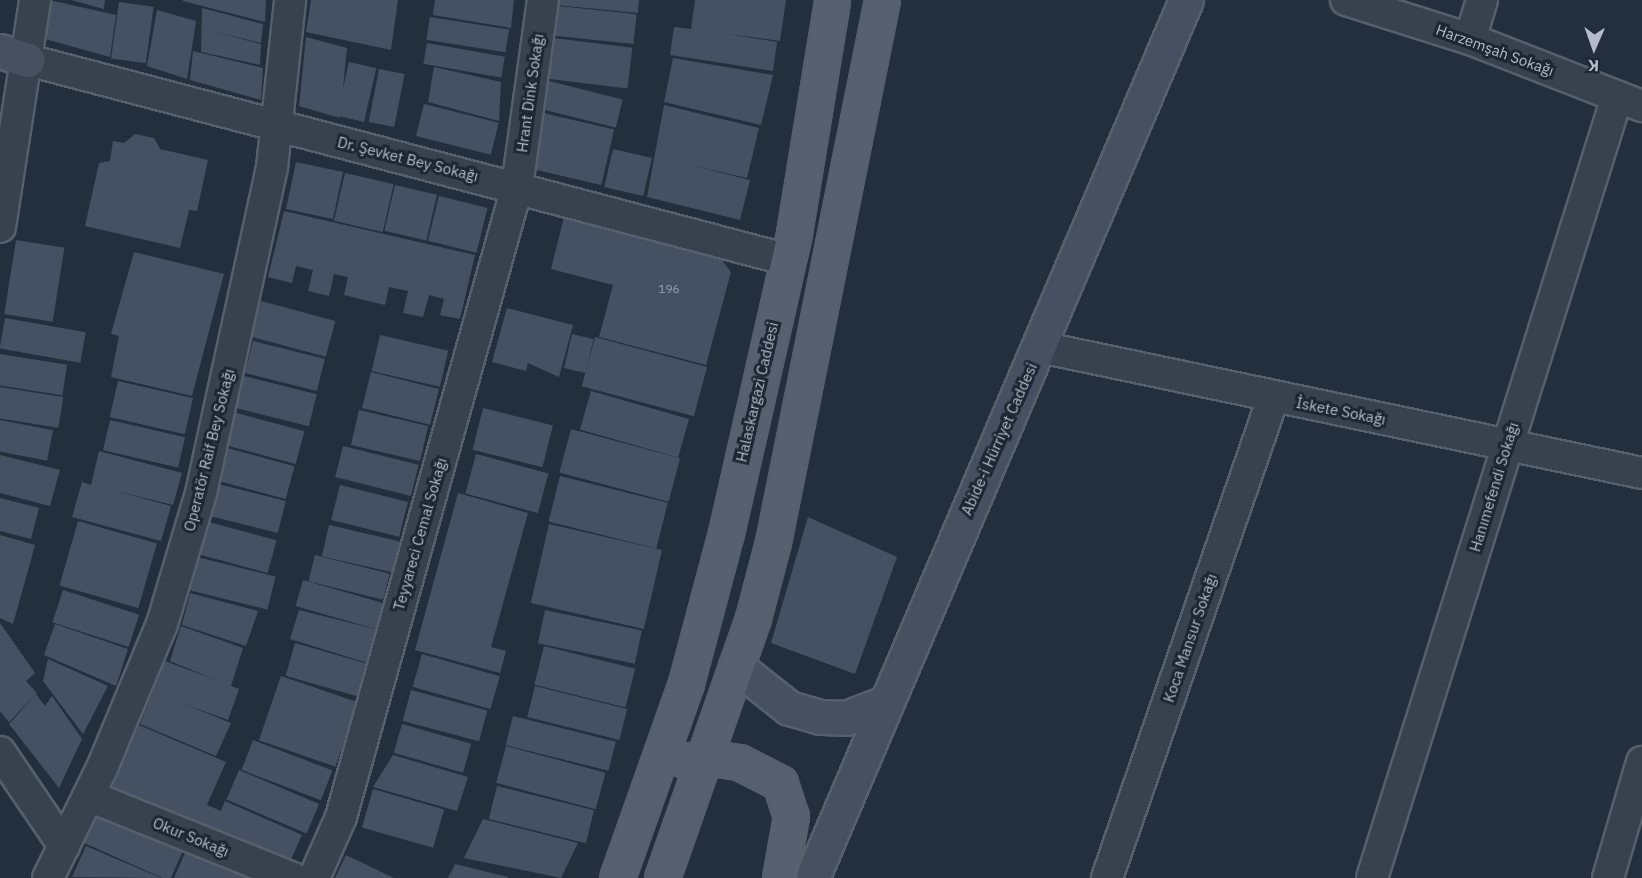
<!DOCTYPE html>
<html>
<head>
<meta charset="utf-8">
<style>
  body { margin:0 }
  #map { position:relative; width:1642px; height:878px; overflow:hidden; background:#242f3e; font-family:"IBM Plex Sans",sans-serif }
  div>[style] { position:absolute }
  [style*='--x'] { left:calc(var(--x)*1px); top:calc(var(--y)*1px); width:calc(var(--w)*1px); rotate:calc(var(--a)*1deg) }
  .building>* { inset:0; background:#455162; transform-origin:0 0 }
  .roads { filter:drop-shadow(2px 0 #565f6c) drop-shadow(-2px 0 #565f6c) drop-shadow(0 2px #565f6c) drop-shadow(0 -2px #565f6c) }
  .street>* { height:30px; margin:-15px; padding:0 15px; transform-origin:15px; border-radius:15px; background:#38414e }
  .secondary>* { height:33px; margin:-16.5px; padding:0 16.5px; transform-origin:16.5px; border-radius:16.5px; background:#465061 }
  .primary>* { height:33px; margin:-16.5px; padding:0 16.5px; transform-origin:16.5px; border-radius:16.5px; background:#56606e }
  span { translate:-50% -50%; white-space:nowrap; text-align:center; line-height:1.15; -webkit-text-stroke:6px #1d2633; paint-order:stroke }
  .number-label { font-size:12px; color:#98a1af }
  .number-label span { -webkit-text-stroke-width:0 }
  .street-label { font-size:15px; color:#b4bcc9 }
  .north { position:absolute; left:1564px; top:18px; width:60px; height:60px; -webkit-text-stroke:4px #1d2633; paint-order:stroke; rotate:182deg; font-size:16px; font-weight:700; line-height:24px; text-align:center; color:#b4bcc9 }
  .north::after { content:''; display:block; margin:auto; width:21px; height:27px; background:#b4bcc9; clip-path:polygon(50% 0,100% 100%,50% 72%,0 100%) }
</style>
</head>
<body>
<div id="map">
  <div class="building">
    <i style="clip-path:polygon(49px 0,116px 15px,110px 57px,45px 39px)"></i>
    <i style="clip-path:polygon(71px 0,105px 0,104px 9px)"></i>
    <i style="clip-path:polygon(183px 0,266px 0,265px 22px,183px 1px)"></i>
    <i style="clip-path:polygon(311px 0,398px 0,391px 50px,306px 32px)"></i>
    <i style="clip-path:polygon(435px 0,514px 0,511px 28px,433px 15px)"></i>
    <i style="clip-path:polygon(557px 0,639px 0,638px 13px,556px 5px)"></i>
    <i style="clip-path:polygon(695px 0,786px 0,780px 41px,728px 34px,777px 42px,773px 71px,670px 55px,674px 27px,691px 29px)"></i>
    <i style="left:119px;top:2px;width:35px;height:57px;rotate:8deg"></i>
    <i style="left:558px;top:6px;width:79px;height:30px;rotate:6deg"></i>
    <i style="clip-path:polygon(202px 8px,263px 24px,261px 43px,210px 31px,261px 44px,260px 65px,201px 52px)"></i>
    <i style="clip-path:polygon(157px 10px,196px 21px,187px 79px,147px 66px)"></i>
    <i style="left:430px;top:17px;width:80px;height:23px;rotate:9deg"></i>
    <i style="clip-path:polygon(306px 37px,347px 48px,340px 118px,299px 106px)"></i>
    <i style="left:553px;top:38px;width:80px;height:41px;rotate:7deg"></i>
    <i style="left:427px;top:43px;width:79px;height:21px;rotate:10deg"></i>
    <i style="clip-path:polygon(193px 51px,263px 68px,261px 100px,190px 80px)"></i>
    <i style="clip-path:polygon(673px 58px,773px 75px,761px 125px,664px 102px)"></i>
    <i style="left:349px;top:62px;width:28px;height:55px;rotate:13deg"></i>
    <i style="clip-path:polygon(434px 67px,501px 82px,499px 121px,428px 102px)"></i>
    <i style="left:379px;top:69px;width:26px;height:54px;rotate:11deg"></i>
    <i style="left:549px;top:81px;width:76px;height:29px;rotate:14deg"></i>
    <i style="left:424px;top:104px;width:77px;height:33px;rotate:14deg"></i>
    <i style="clip-path:polygon(664px 105px,759px 128px,747px 178px,689px 165px,750px 180px,740px 220px,647px 197px)"></i>
    <i style="left:543px;top:113px;width:73px;height:57px;rotate:13deg"></i>
    <i style="clip-path:polygon(135px 134px,154px 138px,160px 149px,208px 160px,197px 211px,189px 210px,180px 248px,85px 226px,99px 163px,110px 161px,113px 141px,124px 143px)"></i>
    <i style="left:613px;top:149px;width:40px;height:39px;rotate:13deg"></i>
    <i style="left:296px;top:162px;width:48px;height:48px;rotate:12deg"></i>
    <i style="left:345px;top:173px;width:50px;height:49px;rotate:13deg"></i>
    <i style="left:395px;top:185px;width:43px;height:47px;rotate:13deg"></i>
    <i style="left:439px;top:196px;width:50px;height:46px;rotate:14deg"></i>
    <i style="clip-path:polygon(284px 211px,475px 255px,460px 319px,440px 315px,444px 299px,429px 295px,423px 317px,403px 313px,408px 291px,389px 287px,385px 305px,344px 295px,348px 277px,334px 274px,329px 296px,308px 291px,313px 270px,296px 266px,292px 283px,268px 277px)"></i>
    <i style="clip-path:polygon(564px 217px,720px 258px,731px 272px,706px 365px,599px 337px,613px 285px,551px 269px)"></i>
    <i style="left:16px;top:240px;width:49px;height:75px;rotate:9deg"></i>
    <i style="clip-path:polygon(134px 252px,224px 274px,192px 396px,111px 377px,119px 336px,111px 334px)"></i>
    <i style="left:261px;top:301px;width:77px;height:37px;rotate:15deg"></i>
    <i style="clip-path:polygon(507px 308px,573px 325px,559px 377px,528px 363px,526px 371px,492px 362px)"></i>
    <i style="left:5px;top:318px;width:82px;height:31px;rotate:10deg"></i>
    <i style="left:572px;top:334px;width:22px;height:35px;rotate:13deg"></i>
    <i style="left:380px;top:335px;width:70px;height:37px;rotate:13deg"></i>
    <i style="left:595px;top:337px;width:116px;height:51px;rotate:15deg"></i>
    <i style="left:253px;top:341px;width:74px;height:33px;rotate:14deg"></i>
    <i style="left:0;top:354px;width:68px;height:31px;rotate:9deg"></i>
    <i style="left:371px;top:372px;width:70px;height:37px;rotate:14deg"></i>
    <i style="left:244px;top:376px;width:75px;height:33px;rotate:14deg"></i>
    <i style="left:118px;top:381px;width:77px;height:37px;rotate:13deg"></i>
    <i style="left:0;top:387px;width:64px;height:31px;rotate:9deg"></i>
    <i style="left:591px;top:391px;width:102px;height:40px;rotate:16deg"></i>
    <i style="left:483px;top:408px;width:72px;height:43px;rotate:14deg"></i>
    <i style="left:359px;top:410px;width:71px;height:36px;rotate:13deg"></i>
    <i style="left:233px;top:412px;width:74px;height:34px;rotate:15deg"></i>
    <i style="left:0;top:420px;width:54px;height:31px;rotate:11deg"></i>
    <i style="left:110px;top:420px;width:77px;height:31px;rotate:13deg"></i>
    <i style="left:571px;top:429px;width:113px;height:45px;rotate:15deg"></i>
    <i style="left:343px;top:446px;width:78px;height:32px;rotate:14deg"></i>
    <i style="left:223px;top:447px;width:74px;height:34px;rotate:15deg"></i>
    <i style="clip-path:polygon(99px 451px,182px 473px,173px 505px,112px 490px,171px 506px,161px 541px,72px 517px,82px 482px,91px 485px)"></i>
    <i style="left:476px;top:454px;width:75px;height:41px;rotate:15deg"></i>
    <i style="clip-path:polygon(0 455px,60px 470px,50px 506px,0 493px)"></i>
    <i style="left:560px;top:476px;width:111px;height:47px;rotate:14deg"></i>
    <i style="left:214px;top:483px;width:74px;height:33px;rotate:14deg"></i>
    <i style="left:340px;top:485px;width:70px;height:36px;rotate:14deg"></i>
    <i style="clip-path:polygon(458px 493px,528px 513px,491px 647px,506px 651px,500px 673px,415px 650px)"></i>
    <i style="clip-path:polygon(0 498px,39px 508px,31px 539px,0 531px)"></i>
    <i style="clip-path:polygon(808px 517px,897px 557px,855px 674px,771px 643px)"></i>
    <i style="left:78px;top:521px;width:82px;height:67px;rotate:16deg"></i>
    <i style="left:205px;top:521px;width:74px;height:34px;rotate:15deg"></i>
    <i style="left:549px;top:524px;width:116px;height:81px;rotate:13deg"></i>
    <i style="left:329px;top:525px;width:73px;height:32px;rotate:13deg"></i>
    <i style="clip-path:polygon(0 535px,35px 545px,13px 624px,0 618px)"></i>
    <i style="left:315px;top:555px;width:77px;height:27px;rotate:14deg"></i>
    <i style="left:197px;top:557px;width:81px;height:34px;rotate:14deg"></i>
    <i style="left:303px;top:580px;width:85px;height:27px;rotate:16deg"></i>
    <i style="left:63px;top:590px;width:80px;height:34px;rotate:18deg"></i>
    <i style="clip-path:polygon(190px 593px,258px 611px,246px 646px,182px 625px)"></i>
    <i style="clip-path:polygon(299px 610px,379px 630px,371px 664px,290px 639px)"></i>
    <i style="left:545px;top:610px;width:99px;height:34px;rotate:12deg"></i>
    <i style="clip-path:polygon(0 623px,35px 673px,26px 681px,37px 693px,9px 722px,0 711px)"></i>
    <i style="clip-path:polygon(55px 624px,128px 649px,116px 686px,44px 655px)"></i>
    <i style="clip-path:polygon(181px 626px,243px 648px,231px 686px,239px 689px,228px 720px,184px 704px,231px 723px,216px 756px,140px 724px,165px 661px,216px 680px,170px 661px)"></i>
    <i style="left:295px;top:643px;width:78px;height:34px;rotate:16deg"></i>
    <i style="left:544px;top:646px;width:94px;height:40px;rotate:14deg"></i>
    <i style="left:422px;top:654px;width:81px;height:34px;rotate:16deg"></i>
    <i style="clip-path:polygon(48px 659px,108px 686px,83px 734px,43px 681px)"></i>
    <i style="left:281px;top:676px;width:81px;height:68px;rotate:19deg"></i>
    <i style="left:535px;top:686px;width:95px;height:32px;rotate:14deg"></i>
    <i style="left:411px;top:690px;width:79px;height:32px;rotate:15deg"></i>
    <i style="clip-path:polygon(36px 694px,45px 706px,52px 696px,82px 739px,59px 788px,9px 724px)"></i>
    <i style="left:513px;top:716px;width:106px;height:30px;rotate:14deg"></i>
    <i style="left:402px;top:724px;width:72px;height:30px;rotate:16deg"></i>
    <i style="clip-path:polygon(139px 725px,226px 762px,207px 805px,221px 811px,225px 801px,302px 835px,289px 864px,112px 788px)"></i>
    <i style="left:253px;top:740px;width:85px;height:32px;rotate:21deg"></i>
    <i style="left:506px;top:746px;width:103px;height:38px;rotate:15deg"></i>
    <i style="clip-path:polygon(393px 755px,468px 777px,457px 811px,373px 787px)"></i>
    <i style="left:239px;top:770px;width:87px;height:32px;rotate:23deg"></i>
    <i style="left:497px;top:786px;width:100px;height:34px;rotate:14deg"></i>
    <i style="left:373px;top:789px;width:74px;height:40px;rotate:16deg"></i>
    <i style="left:99px;top:808px;width:94px;height:38px;rotate:24deg"></i>
    <i style="clip-path:polygon(483px 819px,578px 843px,561px 878px,464px 858px)"></i>
    <i style="clip-path:polygon(189px 844px,267px 878px,174px 878px)"></i>
    <i style="clip-path:polygon(86px 846px,161px 878px,72px 877px)"></i>
    <i style="clip-path:polygon(346px 855px,394px 878px,335px 878px)"></i>
    <i style="clip-path:polygon(455px 864px,508px 877px,508px 878px,448px 878px)"></i>
  </div>
  <div class="roads">
    <div class="street">
      <i style="--x:1346;--y:0;--w:130;--a:17.5"></i>
      <i style="--x:1470;--y:39;--w:185;--a:21.3"></i>
      <i style="--x:1470;--y:39;--w:41;--a:-72.9"></i>
      <i style="--x:28;--y:60;--w:787;--a:14.73"></i>
      <i style="--x:0;--y:227;--w:230;--a:-81.2"></i>
      <i style="--x:1040;--y:347;--w:615;--a:11.82"></i>
      <i style="--x:0;--y:752;--w:114;--a:55.8"></i>
      <i style="--x:89;--y:796;--w:220;--a:21.9"></i>
      <i style="--x:48;--y:878;--w:123;--a:-63.9"></i>
      <i style="--x:102;--y:768;--w:156;--a:-67.4"></i>
      <i style="--x:162;--y:624;--w:137;--a:-73.4"></i>
      <i style="--x:201;--y:493;--w:334;--a:-77.7"></i>
      <i style="--x:272;--y:167;--w:168;--a:-83.8"></i>
      <i style="--x:314;--y:878;--w:67;--a:-66.1"></i>
      <i style="--x:341;--y:817;--w:654;--a:-74.39"></i>
      <i style="--x:517;--y:187;--w:189;--a:-82.1"></i>
      <i style="--x:1107;--y:878;--w:508;--a:-70.92"></i>
      <i style="--x:1372;--y:878;--w:819;--a:-72.58"></i>
      <i style="--x:1608;--y:878;--w:121;--a:-73.7"></i>
    </div>
    <div class="secondary">
      <i style="--x:0;--y:51;--w:29;--a:18"></i>
      <i style="--x:736;--y:666;--w:68;--a:38.4"></i>
      <i style="--x:789;--y:708;--w:33;--a:16"></i>
      <i style="--x:821;--y:717;--w:25;--a:2"></i>
      <i style="--x:846;--y:718;--w:40;--a:-21"></i>
      <i style="--x:812;--y:878;--w:954;--a:-66.93"></i>
    </div>
    <div class="primary">
      <i style="--x:686;--y:761;--w:20;--a:-11"></i>
      <i style="--x:706;--y:757;--w:33;--a:9"></i>
      <i style="--x:739;--y:762;--w:46;--a:27.1"></i>
      <i style="--x:780;--y:783;--w:35;--a:72"></i>
      <i style="--x:791;--y:816;--w:63;--a:100.1"></i>
      <i style="--x:617;--y:878;--w:207;--a:-70.5"></i>
      <i style="--x:686;--y:683;--w:155;--a:-75.1"></i>
      <i style="--x:726;--y:533;--w:308;--a:-77.2"></i>
      <i style="--x:794;--y:233;--w:236;--a:-80.7"></i>
      <i style="--x:662;--y:878;--w:275;--a:-70.7"></i>
      <i style="--x:753;--y:618;--w:79;--a:-75.3"></i>
      <i style="--x:773;--y:542;--w:553;--a:-78.63"></i>
    </div>
  </div>
  <div class="number-label">
    <span style="left:669px;top:289px">196</span>
  </div>
  <div class="street-label">
    <span style="left:1495px;top:50px;rotate:20deg">Harzemşah Sokağı</span>
    <span style="left:530px;top:93px;rotate:-82deg">Hrant Dink Sokağı</span>
    <span style="left:408px;top:159px;rotate:14deg">Dr. Şevket Bey Sokağı</span>
    <span style="left:757px;top:392px;rotate:-77deg">Halaskargazi Caddesi</span>
    <span style="left:1341px;top:411px;rotate:11deg">İskete Sokağı</span>
    <span style="left:999px;top:439px;rotate:-66deg">Abide-i Hürriyet Caddesi</span>
    <span style="left:209px;top:450px;rotate:-76deg">Operatör Raif Bey Sokağı</span>
    <span style="left:1494px;top:487px;rotate:-73deg">Hanımefendi Sokağı</span>
    <span style="left:420px;top:534px;rotate:-74deg">Teyyareci Cemal Sokağı</span>
    <span style="left:1190px;top:638px;rotate:-71deg">Koca Mansur Sokağı</span>
    <span style="left:191px;top:837px;rotate:22deg">Okur Sokağı</span>
  </div>
  <div class="north">K</div>
</div>
</body>
</html>
